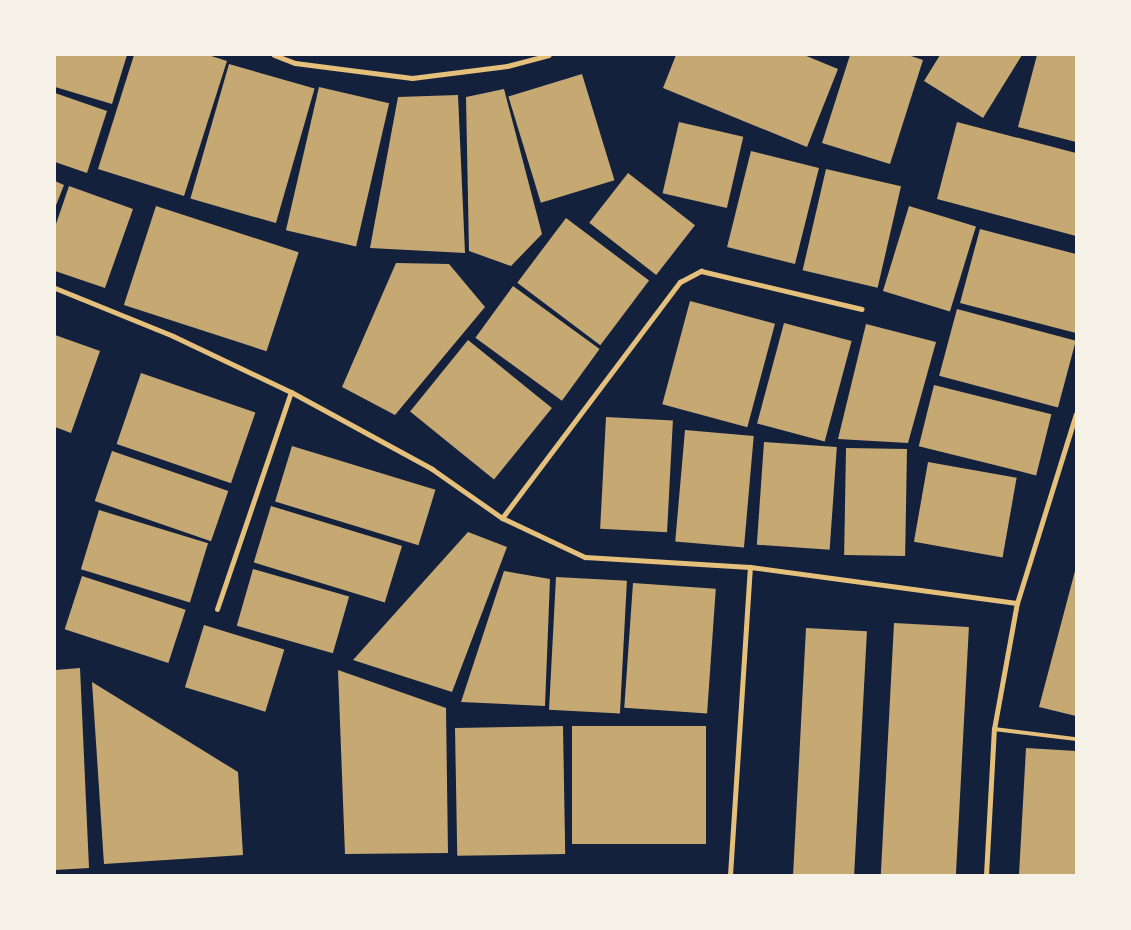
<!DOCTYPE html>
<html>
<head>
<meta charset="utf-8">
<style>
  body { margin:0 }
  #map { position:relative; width:1131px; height:930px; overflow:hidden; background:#14213d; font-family:Jost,sans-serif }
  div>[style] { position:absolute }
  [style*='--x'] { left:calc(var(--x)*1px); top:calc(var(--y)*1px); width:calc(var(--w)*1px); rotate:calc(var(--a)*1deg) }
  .building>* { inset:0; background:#c6a872; transform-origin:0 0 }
  .service>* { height:4px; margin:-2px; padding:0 2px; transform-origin:2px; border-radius:2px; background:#e5c07b }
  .minor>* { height:5px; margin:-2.5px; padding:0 2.5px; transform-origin:2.5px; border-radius:2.5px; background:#e5c07b }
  span { translate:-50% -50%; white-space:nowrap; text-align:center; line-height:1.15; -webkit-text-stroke:5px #f6f1e7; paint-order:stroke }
  .frame { position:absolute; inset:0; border:56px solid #f6f1e7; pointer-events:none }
</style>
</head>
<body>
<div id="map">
  <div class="building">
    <i style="clip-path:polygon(55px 55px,127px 55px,112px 104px,55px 87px)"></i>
    <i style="clip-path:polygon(134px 55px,208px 55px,227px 61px,184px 196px,98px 169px)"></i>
    <i style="clip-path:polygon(676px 55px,804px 55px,838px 69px,807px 147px,663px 88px)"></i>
    <i style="clip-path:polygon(850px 55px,908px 55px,923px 60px,890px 164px,822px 143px)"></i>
    <i style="clip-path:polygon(940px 55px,1022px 55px,983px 118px,924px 81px)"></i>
    <i style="clip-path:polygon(1037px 55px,1076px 55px,1076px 142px,1018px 127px)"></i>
    <i style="left:229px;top:64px;width:89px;height:140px;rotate:16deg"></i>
    <i style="left:582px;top:74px;width:111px;height:77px;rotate:73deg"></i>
    <i style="left:319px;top:87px;width:72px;height:147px;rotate:13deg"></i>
    <i style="clip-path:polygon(504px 89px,542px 234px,511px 266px,469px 251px,466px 97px)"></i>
    <i style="clip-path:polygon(55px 93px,107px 111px,87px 173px,55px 162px)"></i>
    <i style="clip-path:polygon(458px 95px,465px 253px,370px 248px,398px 97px)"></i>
    <i style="left:679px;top:122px;width:66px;height:73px;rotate:13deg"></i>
    <i style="clip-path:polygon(957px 122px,1076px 153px,1076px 236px,937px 199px)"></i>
    <i style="left:751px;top:151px;width:70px;height:99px;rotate:14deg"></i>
    <i style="left:826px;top:169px;width:77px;height:104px;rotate:13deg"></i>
    <i style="left:628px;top:173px;width:85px;height:63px;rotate:38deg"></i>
    <i style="clip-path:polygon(55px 181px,64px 185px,55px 208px)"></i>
    <i style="clip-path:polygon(69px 186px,133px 209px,105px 288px,55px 271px,55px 227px)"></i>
    <i style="left:156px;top:206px;width:150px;height:104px;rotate:18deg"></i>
    <i style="left:909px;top:206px;width:70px;height:89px;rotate:17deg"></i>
    <i style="left:566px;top:218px;width:104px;height:81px;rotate:37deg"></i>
    <i style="clip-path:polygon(980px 229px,1076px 254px,1076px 333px,960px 303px)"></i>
    <i style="clip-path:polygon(396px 263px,449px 264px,485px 307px,395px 415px,342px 387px)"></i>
    <i style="left:513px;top:286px;width:107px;height:64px;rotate:36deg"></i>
    <i style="left:690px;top:301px;width:88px;height:107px;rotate:15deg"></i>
    <i style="left:957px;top:309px;width:123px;height:69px;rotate:15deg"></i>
    <i style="left:784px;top:323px;width:70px;height:104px;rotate:15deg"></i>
    <i style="clip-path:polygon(866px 324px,936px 342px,908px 443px,838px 439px)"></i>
    <i style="clip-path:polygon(55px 335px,100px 351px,71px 433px,55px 427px)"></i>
    <i style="left:468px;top:340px;width:108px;height:92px;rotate:39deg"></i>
    <i style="left:141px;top:373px;width:121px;height:75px;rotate:19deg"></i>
    <i style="left:934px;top:385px;width:121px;height:63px;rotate:14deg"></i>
    <i style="left:606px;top:417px;width:67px;height:112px;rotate:3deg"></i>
    <i style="left:685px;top:430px;width:69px;height:112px;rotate:5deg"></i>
    <i style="left:764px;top:442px;width:73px;height:103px;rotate:4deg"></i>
    <i style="left:292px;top:446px;width:150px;height:58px;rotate:17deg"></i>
    <i style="left:846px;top:448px;width:61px;height:107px;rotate:1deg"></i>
    <i style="left:112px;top:451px;width:123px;height:53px;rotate:19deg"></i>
    <i style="left:928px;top:462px;width:90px;height:81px;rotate:10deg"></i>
    <i style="left:271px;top:506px;width:137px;height:59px;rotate:17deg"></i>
    <i style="left:99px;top:510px;width:114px;height:62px;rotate:17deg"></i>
    <i style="clip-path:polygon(468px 532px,507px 547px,452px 692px,353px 660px)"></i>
    <i style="left:253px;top:569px;width:100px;height:59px;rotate:16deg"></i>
    <i style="clip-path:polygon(504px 571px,550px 579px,545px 706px,461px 702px)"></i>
    <i style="clip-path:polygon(1075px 571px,1076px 571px,1076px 716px,1039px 707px)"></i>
    <i style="left:82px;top:576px;width:109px;height:56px;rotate:18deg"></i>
    <i style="left:556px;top:577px;width:71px;height:133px;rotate:3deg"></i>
    <i style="left:633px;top:583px;width:83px;height:125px;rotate:4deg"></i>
    <i style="left:894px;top:623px;width:75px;height:252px;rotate:3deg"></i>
    <i style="left:204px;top:625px;width:84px;height:65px;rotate:17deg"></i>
    <i style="left:806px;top:628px;width:61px;height:247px;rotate:3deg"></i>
    <i style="clip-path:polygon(80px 668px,89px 868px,55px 870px,55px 670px)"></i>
    <i style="clip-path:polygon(338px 670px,446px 708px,448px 853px,345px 854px)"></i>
    <i style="clip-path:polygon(92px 682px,238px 772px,243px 855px,104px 864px)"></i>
    <i style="left:563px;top:726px;width:128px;height:108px;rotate:89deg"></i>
    <i style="left:572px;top:726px;width:134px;height:118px"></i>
    <i style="clip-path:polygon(1026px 748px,1076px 751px,1076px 875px,1019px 875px)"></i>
  </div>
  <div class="service">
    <i style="--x:994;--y:729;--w:83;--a:7"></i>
  </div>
  <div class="minor">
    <i style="--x:274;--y:55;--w:22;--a:21"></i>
    <i style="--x:295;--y:63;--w:118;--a:7.3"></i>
    <i style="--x:412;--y:78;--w:96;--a:-7.2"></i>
    <i style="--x:507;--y:66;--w:43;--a:-14.7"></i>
    <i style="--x:55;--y:288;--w:127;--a:22.1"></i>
    <i style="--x:173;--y:336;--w:131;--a:25.4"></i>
    <i style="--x:291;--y:392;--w:161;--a:28.6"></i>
    <i style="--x:432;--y:469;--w:85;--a:35"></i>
    <i style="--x:502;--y:518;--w:92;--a:25.2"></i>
    <i style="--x:585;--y:557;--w:165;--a:3.5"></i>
    <i style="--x:750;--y:567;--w:269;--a:7.7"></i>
    <i style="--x:502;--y:518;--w:296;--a:-53"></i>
    <i style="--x:680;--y:282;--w:24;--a:-28"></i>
    <i style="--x:701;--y:271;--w:165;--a:13.3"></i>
    <i style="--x:217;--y:609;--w:229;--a:-71.2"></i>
    <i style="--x:730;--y:875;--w:309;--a:-86.3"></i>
    <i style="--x:986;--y:875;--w:146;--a:-86.9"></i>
    <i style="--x:994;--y:729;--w:128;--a:-79.7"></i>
    <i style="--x:1017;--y:603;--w:198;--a:-72.7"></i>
  </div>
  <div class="frame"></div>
</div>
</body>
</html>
